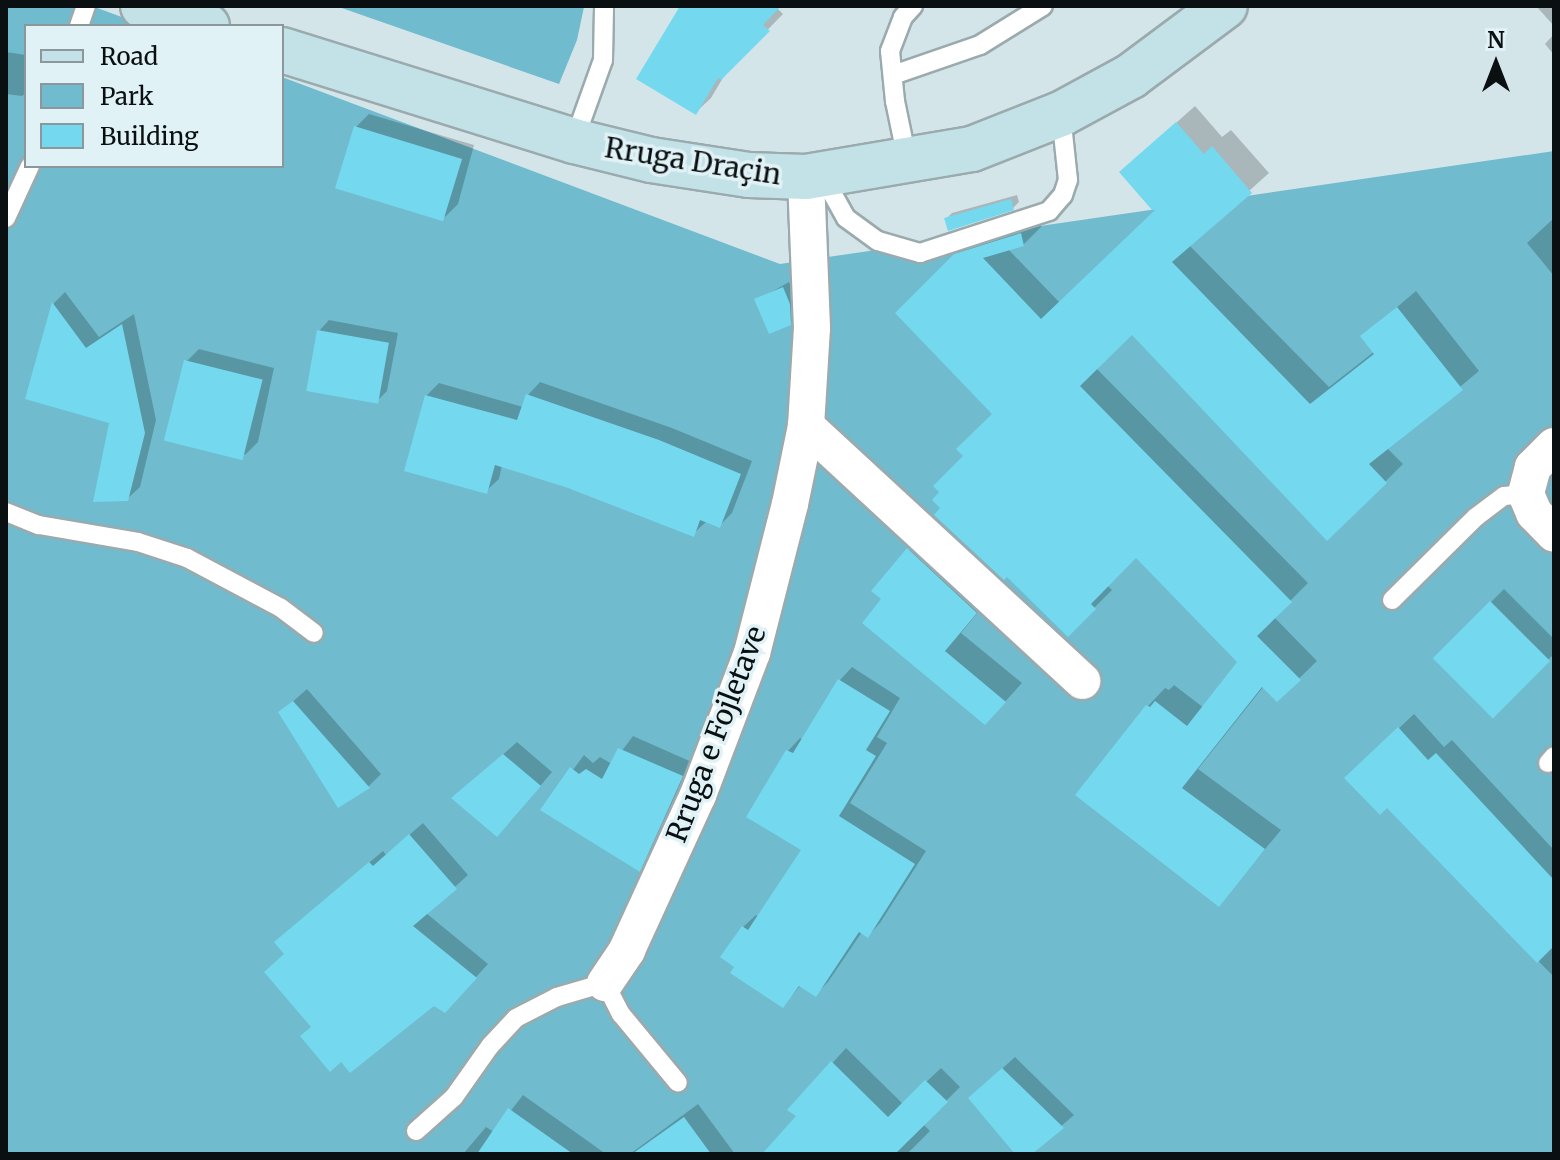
<!DOCTYPE html>
<html>
<head>
<meta charset="utf-8">
<style>
  body { margin:0 }
  #map { position:relative; width:1560px; height:1160px; overflow:hidden; background:#d4e5e9; font-family:Merriweather,serif }
  div>[style] { position:absolute }
  [style*='--x'] { left:calc(var(--x)*1px); top:calc(var(--y)*1px); width:calc(var(--w)*1px); rotate:calc(var(--a)*1deg) }
  .green>* { inset:0; background:#70bcce }
  .shadow>* { inset:0; background:#0003 }
  .building>* { inset:0; background:#74d8ee; transform-origin:0 0 }
  .roads { filter:drop-shadow(2px 0 #9aaaad) drop-shadow(-2px 0 #9aaaad) drop-shadow(0 2px #9aaaad) drop-shadow(0 -2px #9aaaad) }
  .service>* { height:18px; margin:-9px; padding:0 9px; transform-origin:9px; border-radius:9px; background:#fff }
  .minor>* { height:36px; margin:-18px; padding:0 18px; transform-origin:18px; border-radius:18px; background:#fff }
  .secondary>* { height:44px; margin:-22px; padding:0 22px; transform-origin:22px; border-radius:22px; background:#c2e2e8 }
  span { translate:-50% -50%; white-space:nowrap; text-align:center; line-height:1.15; -webkit-text-stroke:7px #e1f2f6; paint-order:stroke }
  .street-label { font-size:28px; color:#0a0f11 }
  .frame { position:absolute; inset:0; border:8px solid #0a0f11; pointer-events:none }
  .legend { position:absolute; left:24px; top:24px; width:260px; height:144px; box-sizing:border-box; background:#e1f2f6; border:2px solid #8b979a; margin:0; padding:10px 14px; list-style:none; font-size:24px; color:#0a0f11 }
  .legend li { display:flex; align-items:center; gap:16px; height:40px }
  .legend b { width:40px; border:2px solid #8b979a }
  .north { position:absolute; left:1456px; top:24px; width:80px; height:80px; -webkit-text-stroke:6px #e1f2f6; paint-order:stroke; rotate:0deg; font-size:22px; font-weight:700; line-height:32px; text-align:center; color:#0a0f11 }
  .north::after { content:''; display:block; margin:auto; width:28px; height:36px; background:#0a0f11; clip-path:polygon(50% 0,100% 100%,50% 72%,0 100%) }
</style>
</head>
<body>
<div id="map">
  <div class="green">
    <i style="clip-path:polygon(6px 6px,92px 6px,146px 26px,26px 26px,26px 166px,282px 166px,282px 77px,780px 264px,1554px 151px,1554px 1154px,6px 1154px)"></i>
    <i style="clip-path:polygon(336px 6px,584px 6px,584px 7px,577px 40px,559px 84px)"></i>
  </div>
  <div class="shadow">
    <i style="clip-path:polygon(682px 6px,779px 6px,777px 8px,783px 14px,727px 71px,711px 98px,695px 113px)"></i>
    <i style="clip-path:polygon(1536px 6px,1554px 6px,1554px 26px)"></i>
    <i style="clip-path:polygon(1554px 34px,1554px 55px,1545px 44px)"></i>
    <i style="clip-path:polygon(6px 52px,26px 55px,26px 93px,22px 96px,6px 94px)"></i>
    <i style="clip-path:polygon(1195px 106px,1222px 137px,1231px 130px,1269px 173px,1189px 245px,1329px 387px,1375px 351px,1363px 336px,1416px 291px,1479px 371px,1387px 448px,1403px 464px,1385px 482px,1132px 332px,1096px 368px,1308px 583px,1274px 617px,1317px 661px,1277px 700px,1264px 686px,1198px 769px,1281px 830px,1219px 904px,1148px 706px,1165px 688px,1169px 690px,1174px 685px,1204px 708px,1240px 661px,1136px 555px,1107px 585px,1112px 590px,1068px 634px,1007px 574px,966px 456px,994px 414px,898px 313px,974px 237px,1038px 216px,1041px 227px,1023px 245px,1008px 249px,1060px 303px,1162px 205px,1121px 172px)"></i>
    <i style="clip-path:polygon(369px 114px,474px 145px,458px 204px,445px 217px,356px 127px)"></i>
    <i style="clip-path:polygon(1017px 195px,1019px 202px,1013px 208px,946px 219px,952px 213px)"></i>
    <i style="clip-path:polygon(1554px 218px,1554px 276px,1527px 243px)"></i>
    <i style="clip-path:polygon(789px 282px,795px 297px,796px 317px,790px 323px,757px 300px)"></i>
    <i style="clip-path:polygon(65px 292px,99px 337px,134px 314px,156px 420px,140px 487px,127px 499px,112px 421px,27px 397px,54px 303px)"></i>
    <i style="clip-path:polygon(329px 320px,398px 333px,387px 391px,377px 401px,319px 331px)"></i>
    <i style="clip-path:polygon(199px 349px,274px 368px,258px 442px,245px 455px,186px 362px)"></i>
    <i style="clip-path:polygon(540px 382px,672px 428px,752px 461px,732px 513px,720px 525px,707px 521px,693px 534px,667px 522px,502px 465px,499px 479px,486px 491px,426px 396px,439px 383px,523px 407px,528px 395px)"></i>
    <i style="clip-path:polygon(925px 532px,993px 594px,961px 633px,1022px 683px,1002px 705px,874px 590px)"></i>
    <i style="clip-path:polygon(1504px 589px,1554px 639px,1554px 654px,1493px 715px,1435px 658px)"></i>
    <i style="clip-path:polygon(852px 667px,900px 698px,877px 737px,887px 743px,850px 803px,926px 851px,880px 923px,868px 936px,862px 932px,828px 982px,816px 994px,801px 985px,783px 1006px,737px 966px,743px 927px,756px 915px,759px 917px,804px 849px,788px 751px,800px 738px,803px 740px,840px 680px)"></i>
    <i style="clip-path:polygon(307px 689px,381px 774px,368px 787px,281px 712px)"></i>
    <i style="clip-path:polygon(1414px 714px,1444px 747px,1452px 740px,1554px 850px,1554px 977px,1387px 806px,1362px 763px)"></i>
    <i style="clip-path:polygon(633px 736px,694px 763px,652px 857px,639px 870px,543px 810px,584px 755px,593px 763px,600px 757px,612px 764px)"></i>
    <i style="clip-path:polygon(517px 742px,552px 772px,510px 822px,467px 786px)"></i>
    <i style="clip-path:polygon(423px 823px,468px 875px,426px 913px,488px 964px,457px 998px,313px 1026px,286px 953px,289px 930px,383px 851px,386px 855px)"></i>
    <i style="clip-path:polygon(846px 1048px,903px 1104px,941px 1068px,960px 1087px,923px 1124px,930px 1131px,907px 1154px,764px 1154px,799px 1116px,790px 1110px)"></i>
    <i style="clip-path:polygon(1015px 1057px,1074px 1115px,1029px 1154px,1018px 1154px,983px 1086px)"></i>
    <i style="clip-path:polygon(523px 1095px,606px 1154px,463px 1154px,486px 1127px,494px 1132px)"></i>
    <i style="clip-path:polygon(698px 1104px,735px 1154px,630px 1154px)"></i>
  </div>
  <div class="building">
    <i style="clip-path:polygon(680px 6px,781px 6px,763px 25px,770px 31px,721px 80px,718px 78px,696px 115px,636px 79px)"></i>
    <i style="clip-path:polygon(1176px 122px,1204px 154px,1212px 146px,1252px 193px,1172px 262px,1310px 404px,1374px 354px,1360px 336px,1397px 307px,1463px 390px,1369px 464px,1387px 483px,1327px 541px,1132px 335px,1080px 386px,1292px 602px,1257px 636px,1301px 680px,1277px 702px,1262px 687px,1182px 788px,1265px 849px,1219px 907px,1075px 795px,1146px 705px,1150px 707px,1155px 701px,1187px 726px,1237px 662px,1136px 558px,1091px 604px,1096px 609px,1068px 637px,1007px 577px,1004px 580px,934px 515px,940px 508px,932px 500px,939px 492px,933px 486px,963px 456px,956px 449px,992px 414px,895px 313px,954px 254px,1021px 233px,1024px 246px,983px 258px,1041px 319px,1156px 209px,1152px 210px,1119px 172px)"></i>
    <i style="left:354px;top:126px;width:113px;height:65px;rotate:17deg"></i>
    <i style="clip-path:polygon(1011px 199px,1014px 210px,948px 231px,944px 218px)"></i>
    <i style="clip-path:polygon(783px 287px,790px 304px,791px 325px,769px 334px,754px 299px)"></i>
    <i style="clip-path:polygon(52px 302px,86px 348px,122px 324px,145px 433px,128px 501px,93px 502px,109px 423px,25px 399px)"></i>
    <i style="left:317px;top:330px;width:73px;height:62px;rotate:10deg"></i>
    <i style="left:184px;top:360px;width:81px;height:83px;rotate:14deg"></i>
    <i style="clip-path:polygon(526px 394px,659px 440px,741px 474px,720px 528px,700px 520px,694px 537px,568px 488px,495px 465px,487px 494px,404px 471px,425px 395px,517px 420px)"></i>
    <i style="clip-path:polygon(907px 548px,977px 613px,945px 651px,1006px 702px,985px 725px,862px 623px,881px 599px,871px 591px)"></i>
    <i style="left:1490px;top:601px;width:85px;height:81px;rotate:45deg"></i>
    <i style="clip-path:polygon(838px 679px,890px 711px,866px 750px,876px 756px,839px 816px,915px 864px,868px 938px,859px 932px,816px 997px,799px 986px,783px 1008px,730px 973px,734px 967px,720px 957px,742px 926px,748px 930px,801px 850px,746px 817px,786px 750px,793px 753px)"></i>
    <i style="clip-path:polygon(293px 701px,370px 788px,338px 808px,278px 712px)"></i>
    <i style="clip-path:polygon(1398px 727px,1428px 760px,1436px 753px,1554px 880px,1554px 946px,1537px 963px,1387px 808px,1380px 815px,1344px 778px)"></i>
    <i style="clip-path:polygon(618px 748px,683px 776px,640px 872px,540px 810px,570px 767px,579px 774px,586px 769px,602px 779px)"></i>
    <i style="clip-path:polygon(503px 754px,541px 786px,497px 837px,451px 798px)"></i>
    <i style="clip-path:polygon(409px 834px,457px 889px,413px 926px,477px 978px,445px 1013px,434px 1006px,350px 1073px,341px 1062px,330px 1072px,300px 1036px,311px 1027px,264px 972px,284px 954px,274px 942px,369px 862px,373px 866px)"></i>
    <i style="clip-path:polygon(831px 1061px,888px 1117px,925px 1080px,948px 1102px,895px 1154px,762px 1154px,796px 1116px,787px 1110px)"></i>
    <i style="clip-path:polygon(1002px 1068px,1064px 1128px,1032px 1154px,1015px 1154px,968px 1098px)"></i>
    <i style="clip-path:polygon(508px 1108px,573px 1154px,477px 1154px)"></i>
    <i style="clip-path:polygon(684px 1117px,711px 1154px,632px 1154px)"></i>
  </div>
  <div class="roads">
    <div class="service">
      <i style="--x:79;--y:26;--w:21;--a:-71"></i>
      <i style="--x:893;--y:75;--w:92;--a:-19"></i>
      <i style="--x:980;--y:45;--w:74;--a:-31.8"></i>
      <i style="--x:574;--y:141;--w:86;--a:-70.3"></i>
      <i style="--x:603;--y:60;--w:54;--a:-88.9"></i>
      <i style="--x:907;--y:159;--w:59;--a:-101.7"></i>
      <i style="--x:895;--y:101;--w:50;--a:-95.7"></i>
      <i style="--x:890;--y:51;--w:36;--a:-69"></i>
      <i style="--x:903;--y:17;--w:15;--a:-48"></i>
      <i style="--x:822;--y:175;--w:49;--a:60.8"></i>
      <i style="--x:846;--y:218;--w:39;--a:36"></i>
      <i style="--x:878;--y:241;--w:44;--a:15.9"></i>
      <i style="--x:920;--y:253;--w:136;--a:-18"></i>
      <i style="--x:1049;--y:211;--w:21;--a:-49"></i>
      <i style="--x:1063;--y:195;--w:16;--a:-72"></i>
      <i style="--x:1068;--y:180;--w:66;--a:-96.1"></i>
      <i style="--x:6;--y:218;--w:57;--a:-65.2"></i>
      <i style="--x:6;--y:512;--w:35;--a:22"></i>
      <i style="--x:39;--y:525;--w:100;--a:9.7"></i>
      <i style="--x:138;--y:542;--w:52;--a:18.1"></i>
      <i style="--x:187;--y:558;--w:106;--a:28"></i>
      <i style="--x:281;--y:608;--w:41;--a:37.1"></i>
      <i style="--x:1392;--y:600;--w:118;--a:-44.7"></i>
      <i style="--x:1476;--y:517;--w:35;--a:-37"></i>
      <i style="--x:1504;--y:496;--w:22;--a:-5"></i>
      <i style="--x:1548;--y:763;--w:9;--a:-49"></i>
      <i style="--x:416;--y:1131;--w:51;--a:-41.8"></i>
      <i style="--x:454;--y:1097;--w:62;--a:-54.8"></i>
      <i style="--x:490;--y:1046;--w:38;--a:-47"></i>
      <i style="--x:516;--y:1018;--w:46;--a:-27.1"></i>
      <i style="--x:557;--y:997;--w:50;--a:-16.3"></i>
      <i style="--x:605;--y:983;--w:35;--a:63"></i>
      <i style="--x:621;--y:1014;--w:89;--a:50.4"></i>
    </div>
    <div class="minor">
      <i style="--x:806;--y:426;--w:376;--a:42.7"></i>
      <i style="--x:1554;--y:446;--w:30;--a:135"></i>
      <i style="--x:1533;--y:467;--w:28;--a:105"></i>
      <i style="--x:1526;--y:494;--w:21;--a:67"></i>
      <i style="--x:1534;--y:513;--w:29;--a:46"></i>
      <i style="--x:605;--y:983;--w:40;--a:-56"></i>
      <i style="--x:627;--y:950;--w:170;--a:-65.4"></i>
      <i style="--x:698;--y:795;--w:152;--a:-69.2"></i>
      <i style="--x:752;--y:653;--w:154;--a:-75.7"></i>
      <i style="--x:790;--y:504;--w:80;--a:-78.4"></i>
      <i style="--x:806;--y:426;--w:98;--a:-86.5"></i>
      <i style="--x:812;--y:328;--w:151;--a:-92.3"></i>
    </div>
    <div class="secondary">
      <i style="--x:143;--y:6;--w:67;--a:17.4"></i>
      <i style="--x:282;--y:50;--w:306;--a:17.3"></i>
      <i style="--x:574;--y:141;--w:79;--a:13.9"></i>
      <i style="--x:651;--y:160;--w:99;--a:8.7"></i>
      <i style="--x:749;--y:175;--w:57;--a:2"></i>
      <i style="--x:806;--y:177;--w:168;--a:-9.6"></i>
      <i style="--x:972;--y:149;--w:96;--a:-21.5"></i>
      <i style="--x:1061;--y:114;--w:80;--a:-28.5"></i>
      <i style="--x:1131;--y:76;--w:117;--a:-36.7"></i>
    </div>
  </div>
  <div class="street-label">
    <span style="left:693px;top:161px;rotate:9deg">Rruga Draçin</span>
    <span style="left:716px;top:734px;rotate:-69deg">Rruga e Fojletave</span>
  </div>
  <div class="frame"></div>
  <ul class="legend">
  <li><b style="height:10px;background:#c2e2e8"></b>Road</li>
  <li><b style="height:22px;background:#70bcce"></b>Park</li>
  <li><b style="height:22px;background:#74d8ee"></b>Building</li>
  </ul>
  <div class="north">N</div>
</div>
</body>
</html>
